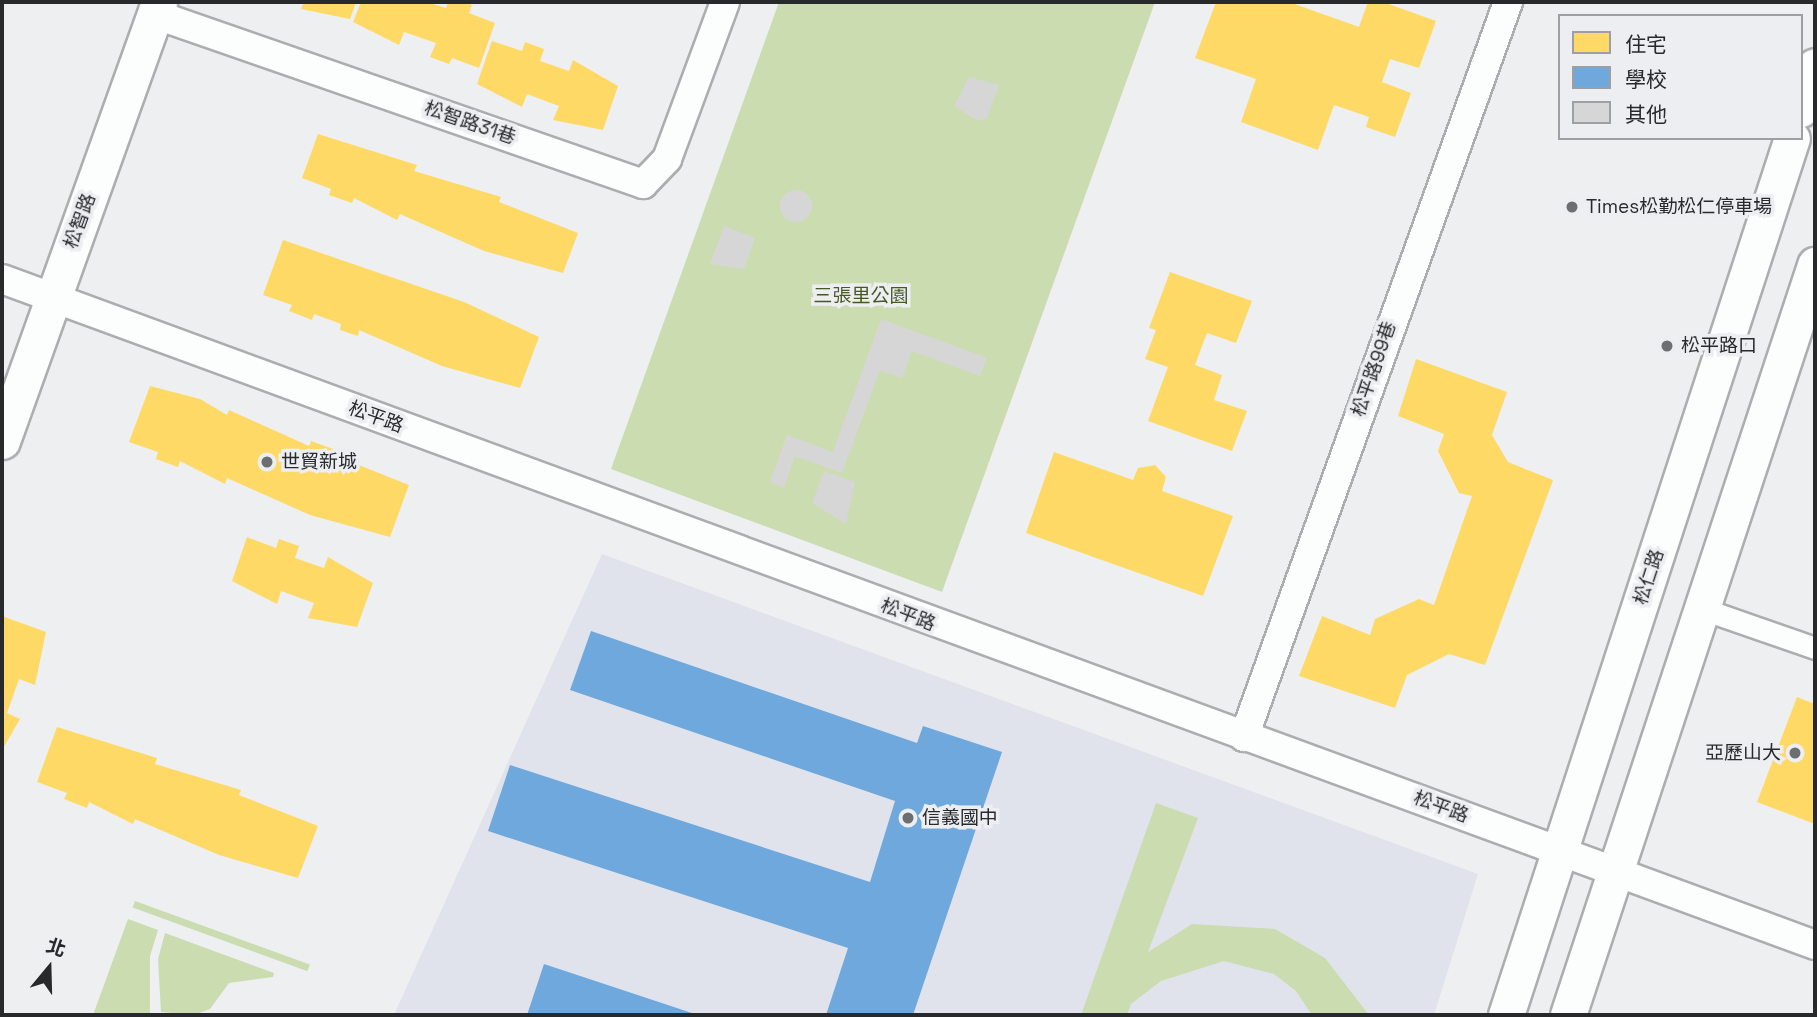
<!DOCTYPE html>
<html>
<head>
<meta charset="utf-8">
<style>
  body { margin:0 }
  #map { position:relative; width:1817px; height:1017px; overflow:hidden; background:#edeff1; font-family:"Space Grotesk","Noto Sans TC",sans-serif }
  div>[style] { position:absolute }
  [style*='--x'] { left:calc(var(--x)*1px); top:calc(var(--y)*1px); width:calc(var(--w)*1px); rotate:calc(var(--a)*1deg) }
  .built>* { inset:0; background:#e0e3eb }
  .green>* { inset:0; background:#cbdcb1; transform-origin:0 0 }
  .homes>* { inset:0; background:#ffd966 }
  .schools>* { inset:0; background:#6fa8dc }
  .building>* { inset:0; background:#d6d6d7 }
  .round { border-radius:50% }
  .roads { filter:drop-shadow(2px 0 #acadae) drop-shadow(-2px 0 #acadae) drop-shadow(0 2px #acadae) drop-shadow(0 -2px #acadae) }
  .pedestrian>* { height:21px; margin:-10.5px; padding:0 10.5px; transform-origin:10.5px; border-radius:10.5px; background:#fcfdfd }
  .minor>* { height:28px; margin:-14px; padding:0 14px; transform-origin:14px; border-radius:14px; background:#fcfdfd }
  .tertiary>* { height:35px; margin:-17.5px; padding:0 17.5px; transform-origin:17.5px; border-radius:17.5px; background:#fcfdfd }
  .dots>* { width:19px; height:19px; translate:-50% -50%; box-sizing:border-box; border:4px solid #eceef2; border-radius:50% }
  span { translate:-50% -50%; white-space:nowrap; text-align:center; line-height:1.15; -webkit-text-stroke:7px #eceef2; paint-order:stroke }
  .street-label { font-size:19px; color:#28292a }
  .poi-label { font-size:19px; color:#28292a }
  .left { translate:0 -50%; text-align:left }
  .right { translate:-100% -50%; text-align:right }
  .park-label { font-size:19px; color:#465920 }
  .frame { position:absolute; inset:0; border:4px solid #28292a; pointer-events:none }
  .legend { position:absolute; left:1558px; top:14px; width:245px; height:126px; box-sizing:border-box; background:#eceef2; border:2px solid #9e9fa2; margin:0; padding:9px 12px; list-style:none; font-size:21px; color:#28292a }
  .legend li { display:flex; align-items:center; gap:14px; height:35px }
  .legend b { width:35px; border:2px solid #9e9fa2 }
  .north { position:absolute; left:14px; top:933px; width:70px; height:70px; -webkit-text-stroke:5px #eceef2; paint-order:stroke; rotate:19deg; font-size:19px; font-weight:700; line-height:28px; text-align:center; color:#28292a }
  .north::after { content:''; display:block; margin:auto; width:24px; height:32px; background:#28292a; clip-path:polygon(50% 0,100% 100%,50% 72%,0 100%) }
</style>
</head>
<body>
<div id="map">
  <div class="built">
    <i style="clip-path:polygon(602px 554px,1478px 874px,1434px 1015px,394px 1015px)"></i>
  </div>
  <div class="green">
    <i style="clip-path:polygon(779px 2px,1155px 2px,942px 592px,611px 469px)"></i>
    <i style="clip-path:polygon(1156px 803px,1198px 818px,1148px 952px,1192px 924px,1275px 929px,1325px 958px,1369px 1015px,1312px 1015px,1296px 991px,1274px 974px,1224px 961px,1161px 981px,1131px 1004px,1127px 1015px,1081px 1015px)"></i>
    <i style="left:135px;top:901px;width:186px;height:7px;rotate:20deg"></i>
    <i style="clip-path:polygon(128px 919px,158px 930px,150px 956px,150px 1015px,93px 1015px)"></i>
    <i style="clip-path:polygon(165px 933px,274px 973px,273px 977px,229px 983px,210px 1009px,193px 1015px,161px 1012px,158px 959px)"></i>
  </div>
  <div class="homes">
    <i style="clip-path:polygon(304px 2px,356px 2px,350px 19px,301px 9px)"></i>
    <i style="clip-path:polygon(361px 2px,427px 2px,446px 8px,448px 2px,463px 2px,472px 5px,469px 13px,495px 23px,479px 68px,452px 58px,449px 64px,430px 57px,436px 43px,404px 32px,399px 45px,353px 22px)"></i>
    <i style="clip-path:polygon(1216px 2px,1289px 2px,1359px 27px,1368px 2px,1383px 2px,1436px 21px,1419px 68px,1390px 59px,1382px 82px,1411px 93px,1395px 137px,1366px 127px,1369px 117px,1334px 105px,1318px 150px,1241px 122px,1256px 79px,1195px 58px)"></i>
    <i style="clip-path:polygon(492px 41px,522px 51px,525px 42px,544px 49px,540px 61px,569px 71px,573px 60px,618px 86px,603px 130px,553px 120px,559px 106px,527px 94px,522px 107px,477px 84px)"></i>
    <i style="clip-path:polygon(318px 134px,417px 165px,414px 171px,501px 197px,499px 202px,578px 233px,563px 273px,484px 251px,400px 214px,397px 220px,354px 198px,352px 203px,329px 195px,331px 189px,302px 178px)"></i>
    <i style="clip-path:polygon(283px 240px,464px 302px,539px 337px,520px 388px,442px 366px,359px 330px,358px 336px,340px 330px,341px 324px,314px 314px,312px 320px,289px 311px,292px 305px,263px 295px)"></i>
    <i style="clip-path:polygon(1170px 272px,1252px 301px,1236px 343px,1207px 333px,1195px 365px,1222px 375px,1214px 400px,1247px 411px,1232px 451px,1148px 421px,1168px 367px,1145px 359px,1156px 330px,1149px 328px)"></i>
    <i style="clip-path:polygon(1416px 359px,1507px 392px,1492px 435px,1508px 462px,1553px 480px,1485px 665px,1449px 654px,1407px 675px,1395px 708px,1299px 676px,1322px 616px,1370px 635px,1375px 619px,1419px 599px,1434px 605px,1472px 496px,1459px 493px,1438px 451px,1444px 434px,1398px 416px)"></i>
    <i style="clip-path:polygon(150px 386px,200px 399px,227px 415px,229px 410px,309px 446px,311px 441px,333px 449px,331px 454px,409px 485px,390px 537px,310px 515px,227px 478px,225px 484px,180px 461px,178px 467px,156px 459px,158px 452px,129px 442px)"></i>
    <i style="clip-path:polygon(1054px 452px,1133px 480px,1138px 468px,1155px 465px,1166px 477px,1162px 491px,1233px 516px,1203px 596px,1026px 533px)"></i>
    <i style="clip-path:polygon(247px 537px,276px 548px,279px 539px,299px 546px,295px 558px,324px 568px,328px 557px,373px 583px,357px 627px,308px 618px,314px 603px,281px 591px,277px 604px,232px 581px)"></i>
    <i style="clip-path:polygon(2px 616px,46px 632px,35px 685px,19px 679px,7px 713px,20px 719px,2px 750px)"></i>
    <i style="clip-path:polygon(1797px 697px,1815px 704px,1815px 824px,1757px 802px)"></i>
    <i style="clip-path:polygon(57px 727px,157px 758px,155px 764px,241px 790px,239px 795px,318px 826px,298px 878px,219px 855px,135px 819px,133px 824px,89px 802px,87px 808px,64px 799px,67px 793px,37px 782px)"></i>
  </div>
  <div class="schools">
    <i style="clip-path:polygon(591px 631px,917px 743px,923px 726px,1002px 752px,913px 1015px,826px 1015px,848px 948px,488px 831px,510px 765px,870px 882px,895px 801px,570px 690px)"></i>
    <i style="clip-path:polygon(544px 964px,698px 1015px,527px 1015px)"></i>
  </div>
  <div class="building">
    <i style="clip-path:polygon(969px 77px,999px 85px,987px 118px,978px 121px,954px 106px)"></i>
    <i class="round" style="left:780px;top:190px;width:32px;height:32px"></i>
    <i style="clip-path:polygon(724px 226px,755px 238px,744px 269px,710px 264px)"></i>
    <i style="clip-path:polygon(881px 319px,987px 358px,980px 376px,912px 351px,902px 378px,880px 370px,842px 473px,795px 456px,784px 488px,770px 482px,787px 435px,833px 452px)"></i>
    <i style="clip-path:polygon(824px 471px,855px 482px,846px 524px,812px 503px)"></i>
  </div>
  <div class="roads">
    <div class="pedestrian">
      <i style="--x:1703;--y:609;--w:119;--a:19.2"></i>
    </div>
    <div class="minor">
      <i style="--x:154;--y:14;--w:518;--a:19.17"></i>
      <i style="--x:643;--y:184;--w:35;--a:-46"></i>
      <i style="--x:667;--y:159;--w:167;--a:-69.7"></i>
      <i style="--x:2;--y:279;--w:1931;--a:20.17"></i>
      <i style="--x:1244;--y:737;--w:781;--a:-70.24"></i>
    </div>
    <div class="tertiary">
      <i style="--x:1801;--y:109;--w:45;--a:-72"></i>
      <i style="--x:2;--y:441;--w:466;--a:-70.3"></i>
      <i style="--x:1506;--y:1015;--w:922;--a:-71.94"></i>
      <i style="--x:1568;--y:1015;--w:790;--a:-71.77"></i>
    </div>
  </div>
  <div class="dots">
    <i style="left:1572px;top:207px;background:#6d6e70"></i>
    <i style="left:1667px;top:346px;background:#6d6e70"></i>
    <i style="left:267px;top:462px;background:#6d6e70"></i>
    <i style="left:1795px;top:753px;background:#6d6e70"></i>
    <i style="left:908px;top:818px;background:#6d6e70"></i>
  </div>
  <div class="street-label">
    <span style="left:470px;top:123px;rotate:19deg">松智路31巷</span>
    <span style="left:80px;top:221px;rotate:-70deg">松智路</span>
    <span style="left:1374px;top:369px;rotate:-71deg">松平路99巷</span>
    <span style="left:376px;top:417px;rotate:20deg">松平路</span>
    <span style="left:1649px;top:577px;rotate:-72deg">松仁路</span>
    <span style="left:908px;top:615px;rotate:21deg">松平路</span>
    <span style="left:1441px;top:807px;rotate:20deg">松平路</span>
  </div>
  <div class="poi-label">
    <span class="left" style="left:1586px;top:207px">Times松勤松仁停車場</span>
    <span class="left" style="left:1681px;top:346px">松平路口</span>
    <span class="left" style="left:281px;top:462px">世貿新城</span>
    <span class="right" style="left:1781px;top:753px">亞歷山大</span>
    <span class="left" style="left:922px;top:818px">信義國中</span>
  </div>
  <div class="park-label">
    <span style="left:861px;top:296px">三張里公園</span>
  </div>
  <div class="frame"></div>
  <ul class="legend">
  <li><b style="height:19px;background:#ffd966"></b>住宅</li>
  <li><b style="height:19px;background:#6fa8dc"></b>學校</li>
  <li><b style="height:19px;background:#d6d6d7"></b>其他</li>
  </ul>
  <div class="north">北</div>
</div>
</body>
</html>
